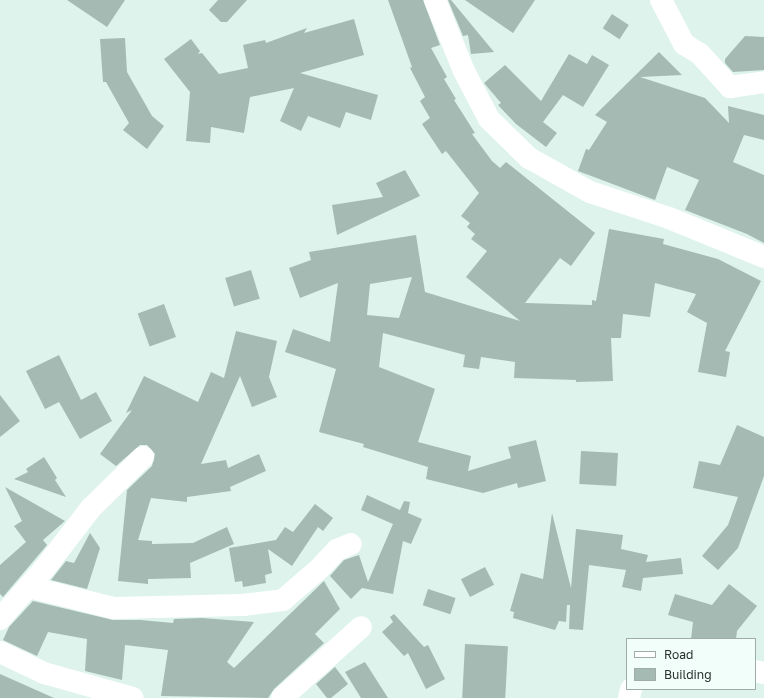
<!DOCTYPE html>
<html>
<head>
<meta charset="utf-8">
<style>
  body { margin:0 }
  #map { position:relative; width:764px; height:698px; overflow:hidden; background:#ddf3eb; font-family:"Golos Text",sans-serif }
  div>[style] { position:absolute }
  [style*='--x'] { left:calc(var(--x)*1px); top:calc(var(--y)*1px); width:calc(var(--w)*1px); rotate:calc(var(--a)*1deg) }
  .building>* { inset:0; background:#a4bab2; transform-origin:0 0 }
  .minor>* { height:22px; margin:-11px; padding:0 11px; transform-origin:11px; border-radius:11px; background:#fff }
  .major>* { height:22px; margin:-11px; padding:0 11px; transform-origin:11px; border-radius:11px; background:#fff }
  span { translate:-50% -50%; white-space:nowrap; text-align:center; line-height:1.15; -webkit-text-stroke:3px #f1fef9; paint-order:stroke }
  .legend { position:absolute; left:626px; top:638px; width:130px; height:52px; box-sizing:border-box; background:#f1fef9; border:1px solid #a0aca7; margin:0; padding:5px 7px; list-style:none; font-size:12px; color:#27302d }
  .legend li { display:flex; align-items:center; gap:8px; height:20px }
  .legend b { width:20px; border:1px solid #a0aca7 }
</style>
</head>
<body>
<div id="map">
  <div class="building">
    <i style="clip-path:polygon(67px 0,125px 0,107px 27px)"></i>
    <i style="clip-path:polygon(218px 0,247px 0,227px 22px,221px 22px,209px 10px)"></i>
    <i style="clip-path:polygon(evenodd,388px 0,423px 0,440px 45px,431px 48px,447px 77px,444px 79px,456px 99px,454px 100px,475px 133px,472px 134px,492px 161px,500px 168px,506px 162px,595px 233px,571px 266px,560px 258px,525px 303px,592px 305px,592px 300px,596px 301px,609px 229px,664px 239px,663px 244px,718px 259px,761px 281px,725px 351px,730px 352px,726px 377px,698px 372px,707px 323px,687px 312px,696px 294px,655px 283px,650px 317px,623px 314px,621px 338px,611px 338px,613px 381px,576px 382px,576px 380px,514px 378px,515px 362px,481px 357px,479px 369px,463px 367px,465px 355px,383px 333px,379px 367px,435px 389px,418px 442px,471px 456px,468px 471px,511px 458px,508px 447px,536px 440px,546px 481px,518px 488px,517px 483px,483px 493px,426px 479px,428px 467px,363px 447px,364px 444px,319px 432px,336px 369px,285px 352px,293px 329px,330px 342px,338px 283px,300px 298px,289px 268px,311px 260px,309px 252px,416px 235px,425px 292px,520px 321px,466px 277px,487px 251px,471px 239px,475px 234px,467px 227px,470px 223px,461px 216px,479px 193px,446px 151px,442px 154px,422px 124px,430px 118px,420px 101px,425px 97px,410px 68px,412px 67px,388px 0,412px 277px,399px 318px,367px 315px,370px 284px,412px 277px)"></i>
    <i style="clip-path:polygon(448px 0,451px 0,494px 52px,471px 54px,468px 35px,463px 36px)"></i>
    <i style="clip-path:polygon(465px 0,535px 0,513px 33px)"></i>
    <i style="left:612px;top:14px;width:20px;height:17px;rotate:33deg"></i>
    <i style="clip-path:polygon(354px 19px,364px 55px,300px 73px,378px 95px,371px 120px,346px 112px,340px 128px,308px 116px,301px 131px,280px 121px,294px 88px,250px 97px,244px 133px,211px 127px,210px 143px,186px 141px,190px 92px,164px 59px,191px 39px,200px 51px,198px 54px,202px 53px,219px 74px,248px 68px,243px 45px,265px 40px,266px 43px,307px 28px,304px 33px)"></i>
    <i style="clip-path:polygon(745px 36px,764px 37px,764px 70px,733px 72px,725px 63px,725px 59px)"></i>
    <i style="clip-path:polygon(125px 38px,127px 72px,152px 116px,164px 126px,147px 149px,123px 130px,129px 123px,106px 82px,103px 82px,100px 39px)"></i>
    <i style="clip-path:polygon(659px 52px,682px 75px,640px 77px,705px 98px,729px 123px,728px 106px,764px 115px,764px 140px,744px 135px,733px 162px,764px 175px,764px 243px,747px 234px,685px 210px,699px 180px,667px 167px,655px 200px,578px 171px,586px 149px,589px 150px,607px 122px,595px 115px)"></i>
    <i style="clip-path:polygon(569px 54px,587px 64px,592px 55px,609px 65px,583px 107px,563px 95px,543px 122px,557px 133px,546px 147px,516px 124px,498px 105px,501px 103px,484px 83px,505px 65px,541px 101px)"></i>
    <i style="clip-path:polygon(405px 170px,420px 196px,337px 235px,332px 205px,383px 197px,376px 183px)"></i>
    <i style="left:251px;top:270px;width:30px;height:27px;rotate:73deg"></i>
    <i style="left:164px;top:304px;width:35px;height:28px;rotate:70deg"></i>
    <i style="clip-path:polygon(236px 331px,277px 341px,269px 377px,277px 397px,252px 407px,240px 376px,201px 464px,226px 460px,228px 468px,259px 454px,266px 471px,230px 487px,231px 491px,187px 497px,187px 502px,151px 498px,138px 540px,152px 541px,152px 544px,193px 543px,227px 527px,234px 544px,190px 563px,191px 578px,148px 579px,148px 584px,118px 581px,127px 490px,152px 466px,155px 454px,147px 445px,140px 445px,116px 466px,100px 454px,132px 410px,126px 413px,144px 376px,198px 402px,211px 372px,224px 378px)"></i>
    <i style="clip-path:polygon(59px 355px,81px 400px,96px 392px,112px 421px,80px 439px,59px 402px,45px 409px,26px 371px)"></i>
    <i style="clip-path:polygon(0 395px,20px 421px,0 437px)"></i>
    <i style="clip-path:polygon(737px 425px,764px 437px,764px 476px,738px 548px,718px 570px,702px 556px,728px 525px,738px 497px,693px 488px,699px 461px,720px 465px)"></i>
    <i style="left:581px;top:451px;width:37px;height:33px;rotate:3deg"></i>
    <i style="clip-path:polygon(44px 457px,57px 478px,55px 480px,66px 497px,14px 479px,28px 472px,26px 469px)"></i>
    <i style="clip-path:polygon(5px 487px,65px 521px,43px 540px,47px 545px,3px 597px,0 594px,0 565px,26px 542px,14px 526px,22px 521px)"></i>
    <i style="clip-path:polygon(367px 495px,400px 510px,404px 501px,410px 502px,408px 513px,422px 519px,411px 544px,403px 541px,393px 594px,362px 588px,351px 599px,330px 576px,344px 560px,359px 555px,368px 582px,393px 524px,361px 510px)"></i>
    <i style="clip-path:polygon(315px 504px,333px 518px,323px 531px,318px 527px,292px 566px,268px 549px,272px 573px,265px 575px,266px 583px,243px 587px,242px 581px,235px 582px,229px 548px,276px 540px,285px 527px,293px 532px)"></i>
    <i style="clip-path:polygon(552px 513px,571px 588px,576px 529px,623px 535px,621px 549px,648px 555px,646px 562px,681px 558px,683px 574px,643px 578px,641px 591px,622px 587px,626px 570px,589px 565px,583px 630px,569px 629px,570px 605px,567px 605px,566px 622px,559px 621px,555px 630px,513px 618px,514px 612px,510px 611px,521px 573px,543px 579px)"></i>
    <i style="clip-path:polygon(90px 533px,100px 548px,87px 589px,51px 580px,66px 561px,74px 563px)"></i>
    <i style="left:485px;top:567px;width:20px;height:27px;rotate:63deg"></i>
    <i style="clip-path:polygon(324px 581px,340px 609px,315px 634px,324px 643px,274px 689px,268px 698px,161px 696px,168px 650px,125px 645px,122px 680px,85px 671px,87px 639px,48px 632px,37px 656px,3px 640px,9px 627px,33px 601px,113px 620px,141px 620px,173px 623px,174px 619px,202px 618px,254px 622px,227px 662px,234px 668px)"></i>
    <i style="clip-path:polygon(729px 584px,757px 606px,737px 631px,736px 639px,691px 639px,693px 622px,668px 615px,675px 594px,712px 605px)"></i>
    <i style="left:428px;top:589px;width:29px;height:17px;rotate:18deg"></i>
    <i style="clip-path:polygon(394px 614px,424px 647px,428px 645px,445px 679px,426px 689px,408px 653px,404px 656px,382px 632px,393px 622px,390px 617px)"></i>
    <i style="left:465px;top:644px;width:43px;height:54px;rotate:3deg"></i>
    <i style="clip-path:polygon(365px 662px,388px 698px,361px 698px,345px 672px)"></i>
    <i style="clip-path:polygon(335px 667px,348px 684px,331px 698px,327px 698px,316px 684px)"></i>
    <i style="clip-path:polygon(0 674px,54px 698px,0 698px)"></i>
  </div>
  <div class="minor">
    <i style="--x:661;--y:0;--w:50;--a:62.4"></i>
    <i style="--x:684;--y:44;--w:19;--a:32"></i>
    <i style="--x:700;--y:54;--w:45;--a:47.7"></i>
    <i style="--x:730;--y:87;--w:34;--a:-8"></i>
    <i style="--x:29;--y:587;--w:87;--a:14"></i>
    <i style="--x:113;--y:608;--w:130;--a:-1.3"></i>
    <i style="--x:243;--y:605;--w:40;--a:-7.1"></i>
    <i style="--x:283;--y:600;--w:48;--a:-40.7"></i>
    <i style="--x:319;--y:569;--w:26;--a:-47"></i>
    <i style="--x:337;--y:550;--w:15;--a:-23"></i>
    <i style="--x:0;--y:619;--w:67;--a:-48.7"></i>
    <i style="--x:44;--y:569;--w:77;--a:-52.4"></i>
    <i style="--x:91;--y:508;--w:73;--a:-44.4"></i>
    <i style="--x:0;--y:652;--w:49;--a:25.5"></i>
    <i style="--x:44;--y:673;--w:92;--a:15.7"></i>
    <i style="--x:755;--y:671;--w:9;--a:13"></i>
    <i style="--x:282;--y:698;--w:106;--a:-41.9"></i>
    <i style="--x:629;--y:698;--w:9;--a:-77"></i>
  </div>
  <div class="major">
    <i style="--x:435;--y:0;--w:77;--a:67.8"></i>
    <i style="--x:464;--y:71;--w:54;--a:62.5"></i>
    <i style="--x:489;--y:119;--w:56;--a:44.3"></i>
    <i style="--x:529;--y:158;--w:70;--a:29.1"></i>
    <i style="--x:590;--y:192;--w:83;--a:18.2"></i>
    <i style="--x:669;--y:218;--w:103;--a:22.3"></i>
  </div>
  <ul class="legend">
  <li><b style="height:5px;background:#fff"></b>Road</li>
  <li><b style="height:11px;background:#a4bab2"></b>Building</li>
  </ul>
</div>
</body>
</html>
